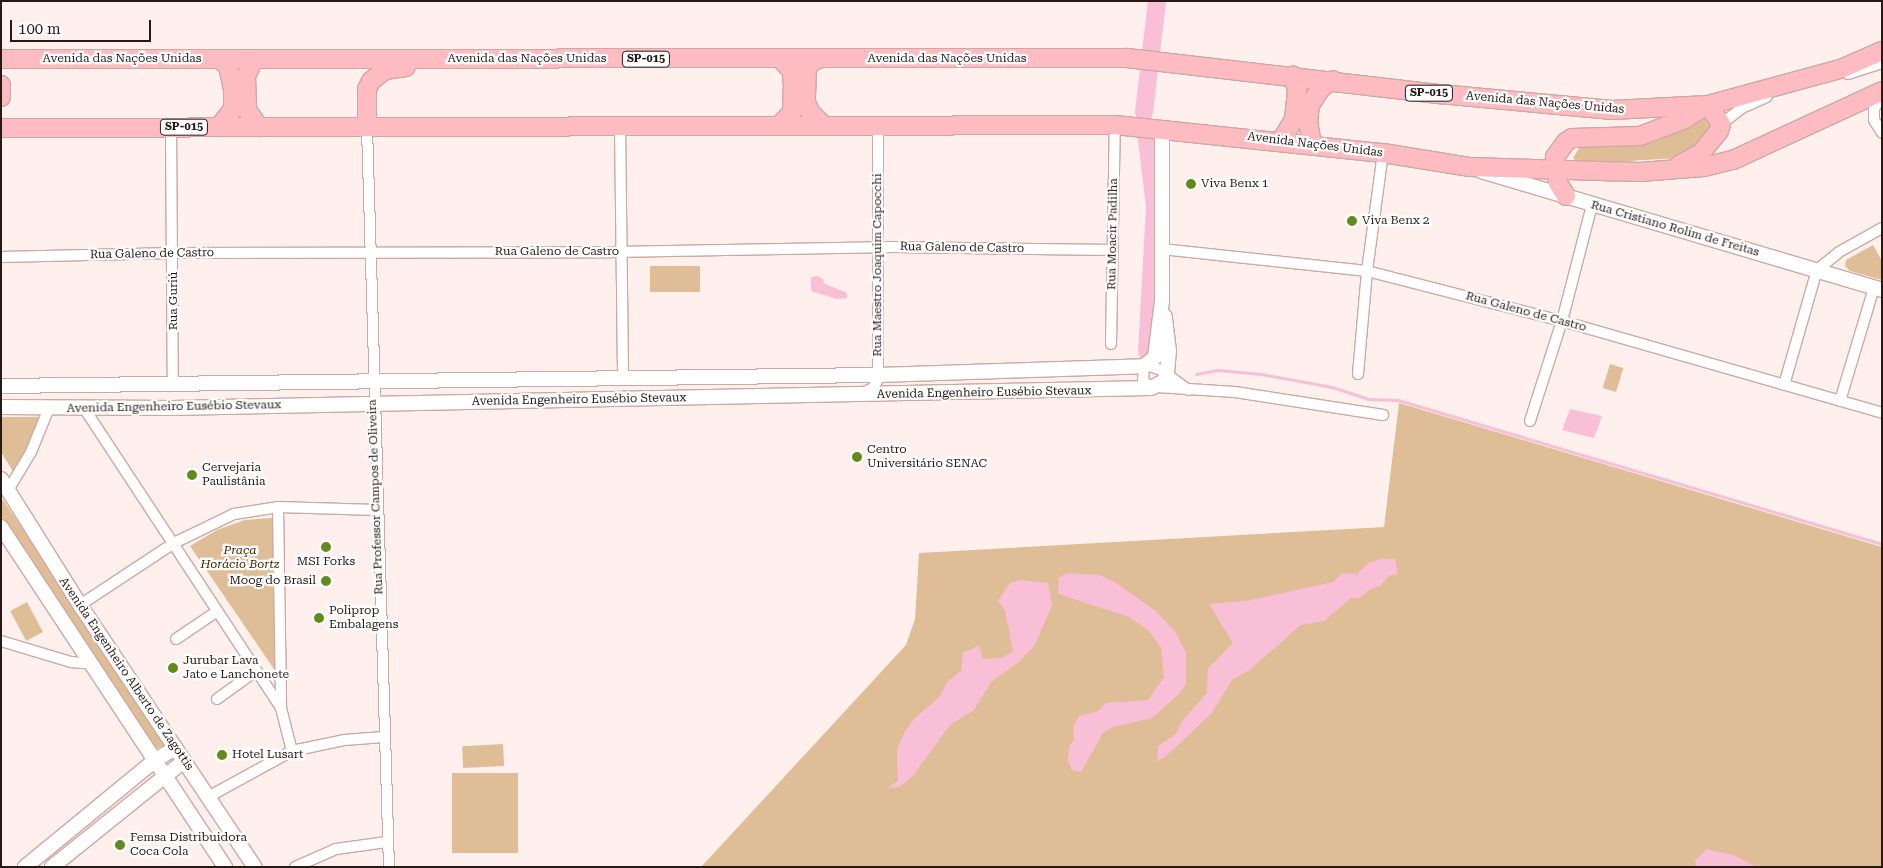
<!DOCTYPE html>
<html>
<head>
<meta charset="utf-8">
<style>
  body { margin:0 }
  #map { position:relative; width:1883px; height:868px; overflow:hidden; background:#fff0ed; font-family:"Roboto Serif",serif }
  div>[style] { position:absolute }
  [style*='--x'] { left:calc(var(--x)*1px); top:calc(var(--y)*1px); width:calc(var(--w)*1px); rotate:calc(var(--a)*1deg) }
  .green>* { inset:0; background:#dfbe97; transform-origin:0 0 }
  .water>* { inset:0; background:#f8bfd6 }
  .stream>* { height:3px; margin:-1.5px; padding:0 1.5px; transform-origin:1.5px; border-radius:1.5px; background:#f8bfd6 }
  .river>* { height:18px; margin:-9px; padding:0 9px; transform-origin:9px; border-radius:9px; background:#f8bfd6 }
  .roads { filter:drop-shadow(1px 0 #ccaaa3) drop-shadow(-1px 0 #ccaaa3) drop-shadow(0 1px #ccaaa3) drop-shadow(0 -1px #ccaaa3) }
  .street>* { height:10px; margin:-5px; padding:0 5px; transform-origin:5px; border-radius:5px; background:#fff }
  .secondary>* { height:14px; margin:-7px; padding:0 7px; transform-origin:7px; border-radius:7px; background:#fff }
  .highway>* { height:18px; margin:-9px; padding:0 9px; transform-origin:9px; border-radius:9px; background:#febbc1 }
  .dots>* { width:14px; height:14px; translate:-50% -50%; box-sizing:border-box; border:2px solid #fff; border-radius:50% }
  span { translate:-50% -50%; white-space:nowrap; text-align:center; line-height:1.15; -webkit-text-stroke:4.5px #fff; paint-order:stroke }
  .shield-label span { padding:1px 4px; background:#fff; border:1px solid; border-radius:4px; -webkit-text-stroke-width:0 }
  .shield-label { font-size:11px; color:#261a17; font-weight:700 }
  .street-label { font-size:12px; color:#261a17 }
  .poi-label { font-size:12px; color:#261a17 }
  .left { translate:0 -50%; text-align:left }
  .right { translate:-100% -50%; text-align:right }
  .park-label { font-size:12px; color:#402703; font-style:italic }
  .frame { position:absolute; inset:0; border:2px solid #261a17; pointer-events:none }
  .scale { position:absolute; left:10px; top:20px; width:141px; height:22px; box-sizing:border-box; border:2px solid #261a17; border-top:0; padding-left:6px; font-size:15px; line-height:18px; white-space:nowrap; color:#261a17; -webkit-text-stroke:4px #fff; paint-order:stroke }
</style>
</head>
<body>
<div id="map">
  <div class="green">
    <i style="clip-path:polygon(1705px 118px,1713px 123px,1706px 142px,1678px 158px,1580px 164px,1573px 158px,1579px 148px,1634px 145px)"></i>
    <i style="clip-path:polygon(1873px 245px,1882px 261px,1882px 280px,1850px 271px,1845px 266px,1846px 260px)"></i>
    <i style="left:650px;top:266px;width:50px;height:26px"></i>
    <i style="left:1610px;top:364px;width:14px;height:25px;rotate:17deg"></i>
    <i style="clip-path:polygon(1399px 403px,1882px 547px,1882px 867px,701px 867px,906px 645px,915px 619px,919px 553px,1384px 527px)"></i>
    <i style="clip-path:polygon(1px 417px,44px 417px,14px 473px,1px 452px)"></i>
    <i style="clip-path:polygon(1px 497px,89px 627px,165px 744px,164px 747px,156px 748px,1px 516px)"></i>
    <i style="clip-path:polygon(272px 518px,278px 675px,190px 546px,217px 530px,245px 520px)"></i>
    <i style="left:27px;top:602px;width:34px;height:19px;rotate:62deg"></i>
    <i style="left:503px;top:744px;width:22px;height:41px;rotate:87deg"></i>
    <i style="left:518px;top:773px;width:80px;height:66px;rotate:90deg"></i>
  </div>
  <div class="water">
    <i style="clip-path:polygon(818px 276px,824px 280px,823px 283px,847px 293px,847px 298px,837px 299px,811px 291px,811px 277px)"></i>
    <i style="clip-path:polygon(1570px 409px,1602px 416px,1594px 438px,1562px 430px)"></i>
    <i style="clip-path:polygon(1381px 559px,1395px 559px,1398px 574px,1389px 576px,1380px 586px,1369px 590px,1360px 598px,1351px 598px,1324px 621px,1301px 625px,1248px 671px,1232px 680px,1211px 714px,1165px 757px,1157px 761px,1158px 746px,1176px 734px,1182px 721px,1207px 693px,1208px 669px,1233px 643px,1209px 604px,1246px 601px,1333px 582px,1342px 573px,1357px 574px,1368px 563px)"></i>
    <i style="clip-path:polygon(1068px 573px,1099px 575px,1113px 581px,1156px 611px,1176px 633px,1186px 653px,1186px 684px,1179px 694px,1152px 718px,1113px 727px,1103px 733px,1081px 772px,1072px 770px,1068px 760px,1069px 747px,1074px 739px,1073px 727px,1079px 716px,1098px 711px,1106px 703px,1148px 700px,1164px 677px,1161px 648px,1149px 631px,1129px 617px,1058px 594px,1059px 577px)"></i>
    <i style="clip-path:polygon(1021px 580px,1048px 583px,1052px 605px,1035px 645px,1019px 662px,991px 682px,974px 710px,950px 725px,912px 777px,899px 787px,887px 788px,898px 781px,897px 749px,904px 733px,913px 720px,940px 696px,947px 682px,961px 671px,963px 652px,979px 646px,983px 659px,1002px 658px,1013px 651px,1005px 610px,998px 601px,1010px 583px)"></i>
    <i style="clip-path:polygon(1707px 849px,1736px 856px,1756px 867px,1696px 867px,1695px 860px)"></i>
  </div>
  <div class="stream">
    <i style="--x:1196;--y:374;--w:21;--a:-11"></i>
    <i style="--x:1217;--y:370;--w:44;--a:5.2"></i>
    <i style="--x:1261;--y:374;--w:72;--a:10.4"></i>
    <i style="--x:1332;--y:387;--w:38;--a:18"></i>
    <i style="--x:1368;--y:399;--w:30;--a:2"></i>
    <i style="--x:1398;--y:400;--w:505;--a:16.57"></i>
  </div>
  <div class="river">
    <i style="--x:1144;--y:112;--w:112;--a:-83.3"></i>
    <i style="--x:1147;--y:141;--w:65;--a:83"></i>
    <i style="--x:1155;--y:206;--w:146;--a:93.1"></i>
  </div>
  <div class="roads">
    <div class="street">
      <i style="--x:1848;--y:74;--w:36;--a:-18"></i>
      <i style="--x:1882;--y:95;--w:16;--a:120"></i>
      <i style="--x:1874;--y:109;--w:11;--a:90"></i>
      <i style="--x:1874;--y:120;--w:15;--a:58"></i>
      <i style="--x:1721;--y:124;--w:26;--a:-37"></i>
      <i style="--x:1742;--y:108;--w:27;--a:-24"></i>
      <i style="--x:620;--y:125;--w:253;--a:89.3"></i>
      <i style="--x:171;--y:127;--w:258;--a:89.6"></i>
      <i style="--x:367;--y:127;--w:740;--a:88.3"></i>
      <i style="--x:1162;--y:249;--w:206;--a:6.1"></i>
      <i style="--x:1367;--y:271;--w:201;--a:14.4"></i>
      <i style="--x:1562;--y:321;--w:333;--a:16"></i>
      <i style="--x:1;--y:257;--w:173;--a:-1.3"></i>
      <i style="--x:174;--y:253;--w:438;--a:-0.1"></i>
      <i style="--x:612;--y:252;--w:282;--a:-1"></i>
      <i style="--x:894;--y:247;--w:218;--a:0.8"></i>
      <i style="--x:1111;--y:344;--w:219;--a:-89"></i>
      <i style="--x:1147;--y:365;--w:15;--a:20"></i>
      <i style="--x:1161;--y:370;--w:34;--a:36"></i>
      <i style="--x:1144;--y:366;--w:14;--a:94"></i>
      <i style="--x:1143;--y:380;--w:11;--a:45"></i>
      <i style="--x:1358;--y:374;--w:103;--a:-85"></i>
      <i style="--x:1367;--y:271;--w:119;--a:-82.3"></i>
      <i style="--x:1784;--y:385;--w:120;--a:-74"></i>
      <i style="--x:1817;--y:270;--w:28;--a:-39"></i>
      <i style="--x:1839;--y:252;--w:49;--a:-29.2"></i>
      <i style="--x:1157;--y:387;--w:78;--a:3.7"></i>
      <i style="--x:1235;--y:392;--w:150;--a:8.8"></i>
      <i style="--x:863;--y:393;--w:11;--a:-27"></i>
      <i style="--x:873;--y:388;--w:10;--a:-61"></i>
      <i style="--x:878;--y:379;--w:255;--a:-90"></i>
      <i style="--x:1840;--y:401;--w:118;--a:-73.3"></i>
      <i style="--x:84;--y:408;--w:359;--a:56.7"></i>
      <i style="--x:281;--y:708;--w:44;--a:75.7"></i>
      <i style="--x:1530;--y:421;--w:105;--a:-72.3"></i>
      <i style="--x:1562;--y:321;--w:120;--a:-75.5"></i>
      <i style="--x:7;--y:492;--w:47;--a:-59"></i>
      <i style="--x:31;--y:452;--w:48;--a:-67.8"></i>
      <i style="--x:278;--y:507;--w:200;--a:89.1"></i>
      <i style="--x:80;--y:605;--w:113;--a:-33.4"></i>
      <i style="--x:174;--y:543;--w:67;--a:-25.8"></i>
      <i style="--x:234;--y:514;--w:45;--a:-9"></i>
      <i style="--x:278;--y:507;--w:99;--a:1.7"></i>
      <i style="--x:176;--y:639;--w:48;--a:-34"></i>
      <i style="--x:1;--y:641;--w:73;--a:16.7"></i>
      <i style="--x:71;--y:662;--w:21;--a:5"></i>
      <i style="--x:217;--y:699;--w:48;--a:-35.7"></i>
      <i style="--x:208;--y:797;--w:96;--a:-28.7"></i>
      <i style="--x:292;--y:751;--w:53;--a:-11.9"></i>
      <i style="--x:344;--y:740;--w:40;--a:-4.3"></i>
      <i style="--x:295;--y:867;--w:45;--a:-23.7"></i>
      <i style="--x:336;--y:849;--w:51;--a:-7.8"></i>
    </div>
    <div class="secondary">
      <i style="--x:1481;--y:171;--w:418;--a:16.5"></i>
      <i style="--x:1;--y:386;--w:877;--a:-0.72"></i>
      <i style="--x:878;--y:375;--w:266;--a:-1.9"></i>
      <i style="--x:1144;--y:366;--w:14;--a:-39"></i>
      <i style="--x:1155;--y:357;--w:56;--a:-82.9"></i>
      <i style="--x:1162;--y:301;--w:173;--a:-90"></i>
      <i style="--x:1;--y:407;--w:171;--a:0.3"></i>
      <i style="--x:172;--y:408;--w:979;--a:-1.17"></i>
      <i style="--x:1151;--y:388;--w:15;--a:-28"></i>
      <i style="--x:1164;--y:381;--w:9;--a:-69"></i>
      <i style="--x:1167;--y:373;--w:22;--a:-85"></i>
      <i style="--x:1169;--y:351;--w:35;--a:-97"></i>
      <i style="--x:1;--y:479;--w:149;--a:57.9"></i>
      <i style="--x:80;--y:605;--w:315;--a:56.3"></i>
      <i style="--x:1;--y:527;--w:407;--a:56.6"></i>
      <i style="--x:25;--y:867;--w:167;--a:-39.4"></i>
      <i style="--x:154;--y:761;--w:25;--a:-32"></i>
      <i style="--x:52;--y:867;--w:169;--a:-38.8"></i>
    </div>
    <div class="highway">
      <i style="--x:822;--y:58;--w:9;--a:162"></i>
      <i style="--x:813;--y:61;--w:9;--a:131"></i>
      <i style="--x:807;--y:68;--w:34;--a:92"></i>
      <i style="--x:806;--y:102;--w:11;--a:68"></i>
      <i style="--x:810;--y:112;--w:18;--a:45"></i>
      <i style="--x:1;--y:59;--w:1126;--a:-0.05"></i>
      <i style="--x:1127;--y:58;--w:315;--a:6.6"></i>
      <i style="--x:1440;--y:94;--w:173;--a:5.3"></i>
      <i style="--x:1612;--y:110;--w:96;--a:-3"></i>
      <i style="--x:1708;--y:105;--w:140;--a:-15.3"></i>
      <i style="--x:1843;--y:68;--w:43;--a:-23.6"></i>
      <i style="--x:219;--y:59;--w:11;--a:38"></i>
      <i style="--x:228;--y:66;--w:25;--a:78"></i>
      <i style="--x:233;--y:90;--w:19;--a:90"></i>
      <i style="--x:233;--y:109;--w:23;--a:128"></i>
      <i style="--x:254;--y:59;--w:19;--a:115"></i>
      <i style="--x:246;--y:76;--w:34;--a:88"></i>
      <i style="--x:247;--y:110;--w:21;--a:55"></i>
      <i style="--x:1;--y:85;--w:12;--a:90"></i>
      <i style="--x:780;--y:125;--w:18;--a:-47"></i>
      <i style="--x:792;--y:112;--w:25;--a:-88"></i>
      <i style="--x:793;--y:87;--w:16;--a:-94"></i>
      <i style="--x:792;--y:71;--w:16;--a:-133"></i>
      <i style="--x:367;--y:127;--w:38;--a:-90"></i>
      <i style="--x:367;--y:89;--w:9;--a:-63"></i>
      <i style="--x:371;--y:81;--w:18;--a:-38"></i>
      <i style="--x:385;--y:70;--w:21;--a:-8"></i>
      <i style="--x:1;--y:128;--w:1114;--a:-0.15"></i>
      <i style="--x:1115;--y:125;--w:269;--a:6"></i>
      <i style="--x:1383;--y:153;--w:87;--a:9.2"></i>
      <i style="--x:1469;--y:167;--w:171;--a:1.7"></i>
      <i style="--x:1640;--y:172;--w:64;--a:-4.5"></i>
      <i style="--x:1704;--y:167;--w:30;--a:-14"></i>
      <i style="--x:1733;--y:160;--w:164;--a:-24.8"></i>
      <i style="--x:1281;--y:141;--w:26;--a:-59"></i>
      <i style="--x:1294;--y:119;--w:29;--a:-84"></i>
      <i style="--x:1297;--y:90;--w:15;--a:-106"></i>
      <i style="--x:1312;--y:144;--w:22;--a:-100"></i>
      <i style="--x:1308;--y:122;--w:17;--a:-83"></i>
      <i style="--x:1310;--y:105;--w:20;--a:-57"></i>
      <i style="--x:1321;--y:88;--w:14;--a:-34"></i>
      <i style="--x:1679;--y:165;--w:25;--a:-29"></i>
      <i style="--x:1701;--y:153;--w:28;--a:-51"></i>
      <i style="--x:1719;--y:131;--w:7;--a:-74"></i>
      <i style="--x:1721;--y:124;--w:23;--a:-124"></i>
      <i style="--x:1566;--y:196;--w:15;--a:-122"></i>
      <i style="--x:1558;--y:183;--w:26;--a:-97"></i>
      <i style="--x:1555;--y:157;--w:19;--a:-54"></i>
      <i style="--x:1566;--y:142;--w:7;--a:-34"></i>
      <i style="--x:1572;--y:138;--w:68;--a:-1.7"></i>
      <i style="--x:1640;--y:136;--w:48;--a:-20.7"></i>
      <i style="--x:1685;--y:119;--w:24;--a:-33"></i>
    </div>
  </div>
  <div class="dots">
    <i style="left:1191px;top:184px;background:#5f8c1d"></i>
    <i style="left:1352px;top:221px;background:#5f8c1d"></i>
    <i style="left:857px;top:457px;background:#5f8c1d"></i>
    <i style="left:192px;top:475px;background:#5f8c1d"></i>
    <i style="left:326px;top:547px;background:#5f8c1d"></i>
    <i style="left:326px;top:581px;background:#5f8c1d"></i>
    <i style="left:319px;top:618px;background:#5f8c1d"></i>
    <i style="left:173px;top:668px;background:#5f8c1d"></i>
    <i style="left:222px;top:755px;background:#5f8c1d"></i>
    <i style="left:120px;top:845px;background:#5f8c1d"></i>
  </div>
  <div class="shield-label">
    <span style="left:646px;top:59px">SP-015</span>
    <span style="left:1429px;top:93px">SP-015</span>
    <span style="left:184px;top:127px">SP-015</span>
  </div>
  <div class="street-label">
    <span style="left:122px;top:59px">Avenida das Nações Unidas</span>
    <span style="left:527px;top:59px">Avenida das Nações Unidas</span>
    <span style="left:947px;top:59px">Avenida das Nações Unidas</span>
    <span style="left:1545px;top:103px;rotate:5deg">Avenida das Nações Unidas</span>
    <span style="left:1315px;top:145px;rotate:7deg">Avenida Nações Unidas</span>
    <span style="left:1675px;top:229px;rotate:16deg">Rua Cristiano Rolim de Freitas</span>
    <span style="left:1113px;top:234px;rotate:-89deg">Rua Moacir Padilha</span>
    <span style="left:962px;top:248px;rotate:1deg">Rua Galeno de Castro</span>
    <span style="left:557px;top:252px">Rua Galeno de Castro</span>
    <span style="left:152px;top:254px;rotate:-1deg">Rua Galeno de Castro</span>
    <span style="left:878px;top:265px;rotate:-90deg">Rua Maestro Joaquim Capocchi</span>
    <span style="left:174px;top:301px;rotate:-90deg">Rua Guriú</span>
    <span style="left:1526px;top:312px;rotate:15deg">Rua Galeno de Castro</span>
    <span style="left:984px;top:393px;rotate:-1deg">Avenida Engenheiro Eusébio Stevaux</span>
    <span style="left:579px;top:400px;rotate:-1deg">Avenida Engenheiro Eusébio Stevaux</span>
    <span style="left:174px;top:407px;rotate:-1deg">Avenida Engenheiro Eusébio Stevaux</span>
    <span style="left:376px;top:497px;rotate:-92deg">Rua Professor Campos de Oliveira</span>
    <span style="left:126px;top:674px;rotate:56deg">Avenida Engenheiro Alberto de Zagottis</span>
  </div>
  <div class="poi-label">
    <span class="left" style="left:1201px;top:184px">Viva Benx 1</span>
    <span class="left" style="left:1362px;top:221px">Viva Benx 2</span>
    <span class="left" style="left:867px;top:457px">Centro<br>Universitário SENAC</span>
    <span class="left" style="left:202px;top:475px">Cervejaria<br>Paulistânia</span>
    <span style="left:326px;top:562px">MSI Forks</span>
    <span class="right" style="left:316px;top:581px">Moog do Brasil</span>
    <span class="left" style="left:329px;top:618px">Poliprop<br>Embalagens</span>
    <span class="left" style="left:183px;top:668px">Jurubar Lava<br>Jato e Lanchonete</span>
    <span class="left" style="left:232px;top:755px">Hotel Lusart</span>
    <span class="left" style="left:130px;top:845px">Femsa Distribuidora<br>Coca Cola</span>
  </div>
  <div class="park-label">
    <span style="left:240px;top:558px">Praça<br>Horácio Bortz</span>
  </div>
  <div class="frame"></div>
  <div class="scale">100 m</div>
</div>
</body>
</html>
